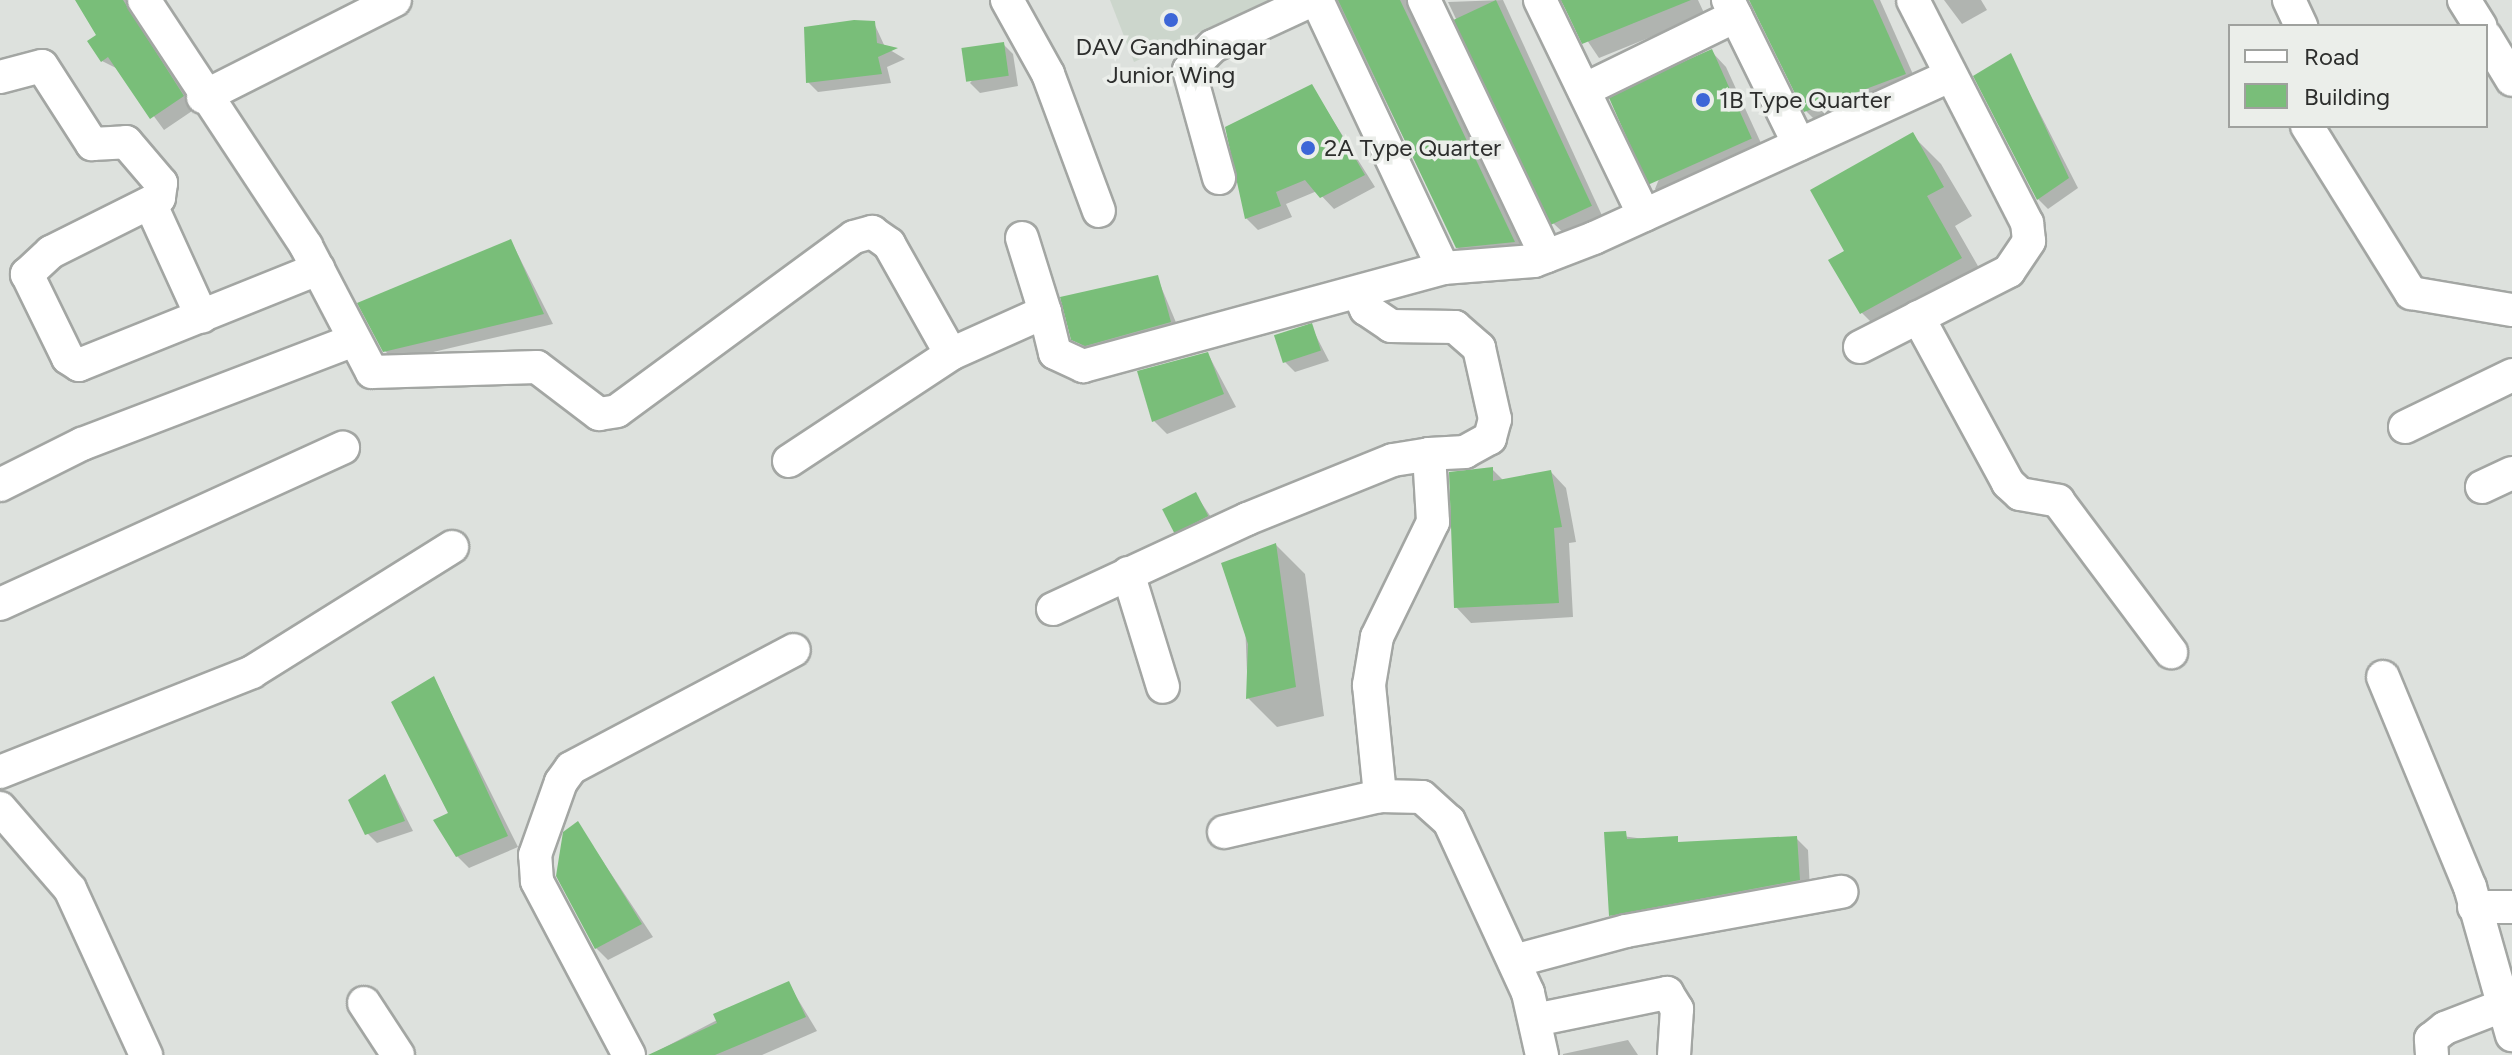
<!DOCTYPE html>
<html>
<head>
<meta charset="utf-8">
<style>
  body { margin:0 }
  #map { position:relative; width:2512px; height:1055px; overflow:hidden; background:#dde1dd; font-family:Figtree,sans-serif }
  div>[style] { position:absolute }
  [style*='--x'] { left:calc(var(--x)*1px); top:calc(var(--y)*1px); width:calc(var(--w)*1px); rotate:calc(var(--a)*1deg) }
  .built>* { inset:0; background:#ccd6cc }
  .shadow>* { inset:0; background:#0003 }
  .building>* { inset:0; background:#79be79; transform-origin:0 0 }
  .roads { filter:drop-shadow(2px 0 #a3a6a3) drop-shadow(-2px 0 #a3a6a3) drop-shadow(0 2px #a3a6a3) drop-shadow(0 -2px #a3a6a3) }
  .minor>* { height:32px; margin:-16px; padding:0 16px; transform-origin:16px; border-radius:16px; background:#fff }
  .dots>* { width:22px; height:22px; translate:-50% -50%; box-sizing:border-box; border:4px solid #ebeeea; border-radius:50% }
  span { translate:-50% -50%; white-space:nowrap; text-align:center; line-height:1.15; -webkit-text-stroke:7px #ebeeea; paint-order:stroke }
  .poi-label { font-size:24px; color:#2d2e2d }
  .left { translate:0 -50%; text-align:left }
  .legend { position:absolute; left:2228px; top:24px; width:260px; height:104px; box-sizing:border-box; background:#ebeeea; border:2px solid #9fa19e; margin:0; padding:10px 14px; list-style:none; font-size:24px; color:#2d2e2d }
  .legend li { display:flex; align-items:center; gap:16px; height:40px }
  .legend b { width:40px; border:2px solid #9fa19e }
</style>
</head>
<body>
<div id="map">
  <div class="built">
    <i style="clip-path:polygon(1110px 0,1269px 0,1134px 62px)"></i>
  </div>
  <div class="shadow">
    <i style="clip-path:polygon(77px 0,127px 0,195px 109px,164px 130px,120px 70px,102px 61px,99px 36px)"></i>
    <i style="clip-path:polygon(1336px 0,1407px 0,1533px 262px,1478px 267px,1457px 247px)"></i>
    <i style="clip-path:polygon(1503px 0,1605px 222px,1569px 238px,1553px 223px,1448px 2px)"></i>
    <i style="clip-path:polygon(1560px 0,1698px 0,1705px 15px,1599px 58px)"></i>
    <i style="clip-path:polygon(1751px 0,1880px 0,1920px 90px,1821px 126px,1806px 111px)"></i>
    <i style="clip-path:polygon(1944px 0,1981px 0,1987px 10px,1962px 24px)"></i>
    <i style="clip-path:polygon(874px 23px,885px 47px,905px 59px,887px 67px,891px 83px,818px 92px,808px 82px)"></i>
    <i style="clip-path:polygon(1003px 44px,1013px 54px,1018px 86px,980px 93px,970px 83px)"></i>
    <i style="clip-path:polygon(1711px 51px,1726px 67px,1766px 154px,1670px 204px,1655px 189px)"></i>
    <i style="clip-path:polygon(2010px 55px,2078px 188px,2048px 209px,2038px 199px)"></i>
    <i style="clip-path:polygon(1312px 87px,1375px 187px,1334px 209px,1317px 191px,1286px 204px,1292px 217px,1258px 230px,1246px 218px)"></i>
    <i style="clip-path:polygon(1912px 135px,1941px 164px,1972px 216px,1955px 226px,1990px 287px,1891px 342px,1862px 313px,1846px 252px)"></i>
    <i style="clip-path:polygon(511px 241px,553px 324px,395px 361px,385px 351px)"></i>
    <i style="clip-path:polygon(1157px 277px,1180px 332px,1096px 355px,1073px 339px)"></i>
    <i style="clip-path:polygon(1311px 326px,1329px 361px,1295px 372px,1285px 362px)"></i>
    <i style="clip-path:polygon(1208px 354px,1236px 407px,1167px 434px,1154px 421px)"></i>
    <i style="clip-path:polygon(1492px 469px,1504px 481px,1551px 472px,1566px 488px,1576px 542px,1569px 543px,1573px 617px,1471px 623px,1456px 607px)"></i>
    <i style="clip-path:polygon(1196px 495px,1217px 526px,1185px 541px,1175px 531px)"></i>
    <i style="clip-path:polygon(1276px 545px,1305px 574px,1324px 716px,1277px 727px,1248px 698px,1245px 621px)"></i>
    <i style="clip-path:polygon(434px 679px,518px 847px,469px 868px,457px 856px)"></i>
    <i style="clip-path:polygon(385px 776px,413px 831px,377px 843px,367px 833px)"></i>
    <i style="clip-path:polygon(578px 824px,653px 937px,608px 960px,596px 948px)"></i>
    <i style="clip-path:polygon(1607px 834px,1682px 844px,1796px 838px,1808px 850px,1810px 891px,1622px 926px,1611px 915px)"></i>
    <i style="clip-path:polygon(788px 983px,817px 1031px,762px 1055px,650px 1055px)"></i>
    <i style="clip-path:polygon(1628px 1040px,1638px 1055px,1563px 1055px,1563px 1054px)"></i>
  </div>
  <div class="building">
    <i style="clip-path:polygon(75px 0,123px 0,184px 96px,150px 119px,108px 57px,101px 62px,87px 41px,96px 35px)"></i>
    <i style="clip-path:polygon(1338px 0,1400px 0,1515px 242px,1456px 248px)"></i>
    <i style="left:1496px;top:0;width:227px;height:50px;rotate:65deg"></i>
    <i style="clip-path:polygon(1561px 0,1691px 0,1582px 44px)"></i>
    <i style="clip-path:polygon(1749px 0,1873px 0,1906px 74px,1804px 112px)"></i>
    <i style="clip-path:polygon(854px 20px,875px 21px,877px 43px,898px 48px,878px 57px,882px 74px,806px 83px,804px 27px)"></i>
    <i style="left:1004px;top:42px;width:34px;height:43px;rotate:82deg"></i>
    <i style="left:1712px;top:49px;width:98px;height:114px;rotate:66deg"></i>
    <i style="clip-path:polygon(2011px 53px,2069px 178px,2037px 200px,1973px 76px)"></i>
    <i style="clip-path:polygon(1312px 84px,1365px 175px,1320px 198px,1305px 180px,1276px 192px,1281px 206px,1245px 219px,1225px 127px)"></i>
    <i style="clip-path:polygon(1913px 132px,1944px 187px,1927px 196px,1962px 258px,1860px 314px,1828px 260px,1844px 251px,1810px 190px)"></i>
    <i style="clip-path:polygon(511px 239px,544px 314px,383px 352px,357px 303px)"></i>
    <i style="clip-path:polygon(1158px 275px,1171px 322px,1085px 346px,1071px 340px,1060px 297px)"></i>
    <i style="left:1312px;top:323px;width:29px;height:40px;rotate:72deg"></i>
    <i style="clip-path:polygon(1208px 352px,1224px 394px,1152px 422px,1137px 371px)"></i>
    <i style="clip-path:polygon(1493px 467px,1493px 481px,1551px 470px,1562px 527px,1554px 528px,1559px 603px,1454px 608px,1449px 472px)"></i>
    <i style="left:1196px;top:492px;width:27px;height:38px;rotate:63deg"></i>
    <i style="clip-path:polygon(1276px 543px,1296px 687px,1246px 699px,1248px 644px,1221px 563px)"></i>
    <i style="clip-path:polygon(434px 676px,508px 836px,456px 857px,433px 820px,448px 813px,391px 702px)"></i>
    <i style="clip-path:polygon(385px 774px,405px 821px,365px 835px,348px 800px)"></i>
    <i style="clip-path:polygon(578px 821px,642px 924px,595px 949px,556px 876px,563px 832px)"></i>
    <i style="clip-path:polygon(1626px 831px,1627px 839px,1678px 836px,1678px 842px,1797px 836px,1800px 880px,1609px 916px,1604px 832px)"></i>
    <i style="clip-path:polygon(789px 981px,806px 1017px,715px 1055px,648px 1055px,717px 1023px,713px 1014px)"></i>
  </div>
  <div class="roads">
    <div class="minor">
      <i style="--x:144;--y:0;--w:295;--a:56.6"></i>
      <i style="--x:306;--y:246;--w:142;--a:62.4"></i>
      <i style="--x:372;--y:372;--w:165;--a:-1.7"></i>
      <i style="--x:537;--y:367;--w:78;--a:37.2"></i>
      <i style="--x:599;--y:414;--w:18;--a:-9"></i>
      <i style="--x:617;--y:411;--w:294;--a:-36.3"></i>
      <i style="--x:854;--y:237;--w:19;--a:-16"></i>
      <i style="--x:872;--y:232;--w:21;--a:35"></i>
      <i style="--x:889;--y:244;--w:126;--a:60.6"></i>
      <i style="--x:951;--y:354;--w:103;--a:-24.1"></i>
      <i style="--x:1045;--y:312;--w:42;--a:76.3"></i>
      <i style="--x:1055;--y:353;--w:31;--a:25"></i>
      <i style="--x:1083;--y:366;--w:373;--a:-15.2"></i>
      <i style="--x:1443;--y:268;--w:296;--a:-115.2"></i>
      <i style="--x:1007;--y:0;--w:85;--a:61"></i>
      <i style="--x:1048;--y:74;--w:146;--a:69.6"></i>
      <i style="--x:1424;--y:0;--w:284;--a:64.5"></i>
      <i style="--x:1540;--y:0;--w:239;--a:64.2"></i>
      <i style="--x:1728;--y:0;--w:161;--a:63.8"></i>
      <i style="--x:2289;--y:0;--w:29;--a:65"></i>
      <i style="--x:2464;--y:0;--w:31;--a:58"></i>
      <i style="--x:2486;--y:37;--w:50;--a:58.8"></i>
      <i style="--x:0;--y:77;--w:43;--a:-14.7"></i>
      <i style="--x:42;--y:66;--w:93;--a:57.3"></i>
      <i style="--x:92;--y:144;--w:34;--a:-3"></i>
      <i style="--x:126;--y:142;--w:54;--a:49.5"></i>
      <i style="--x:161;--y:183;--w:15;--a:98"></i>
      <i style="--x:159;--y:198;--w:121;--a:153.4"></i>
      <i style="--x:51;--y:252;--w:33;--a:137"></i>
      <i style="--x:27;--y:274;--w:93;--a:64"></i>
      <i style="--x:68;--y:358;--w:13;--a:32"></i>
      <i style="--x:79;--y:365;--w:258;--a:-21.9"></i>
      <i style="--x:1584;--y:90;--w:169;--a:-26"></i>
      <i style="--x:203;--y:97;--w:215;--a:-26.8"></i>
      <i style="--x:2307;--y:126;--w:197;--a:58.1"></i>
      <i style="--x:2411;--y:293;--w:102;--a:9.6"></i>
      <i style="--x:1219;--y:178;--w:112;--a:-105.5"></i>
      <i style="--x:1189;--y:70;--w:34;--a:-45"></i>
      <i style="--x:1213;--y:46;--w:109;--a:-24.9"></i>
      <i style="--x:150;--y:203;--w:125;--a:65.5"></i>
      <i style="--x:1022;--y:238;--w:77;--a:72.7"></i>
      <i style="--x:1443;--y:268;--w:91;--a:-4.4"></i>
      <i style="--x:1534;--y:261;--w:64;--a:-21"></i>
      <i style="--x:1594;--y:238;--w:392;--a:-24.5"></i>
      <i style="--x:1358;--y:292;--w:19;--a:65"></i>
      <i style="--x:1366;--y:309;--w:30;--a:34"></i>
      <i style="--x:1391;--y:326;--w:64;--a:0.9"></i>
      <i style="--x:1455;--y:327;--w:32;--a:41"></i>
      <i style="--x:1479;--y:348;--w:73;--a:77.3"></i>
      <i style="--x:1495;--y:419;--w:20;--a:105"></i>
      <i style="--x:1490;--y:438;--w:29;--a:151"></i>
      <i style="--x:1465;--y:452;--w:36;--a:177"></i>
      <i style="--x:1429;--y:454;--w:68;--a:86.6"></i>
      <i style="--x:1433;--y:522;--w:128;--a:116"></i>
      <i style="--x:1377;--y:637;--w:49;--a:99.5"></i>
      <i style="--x:1369;--y:685;--w:112;--a:84.3"></i>
      <i style="--x:1380;--y:796;--w:42;--a:1.4"></i>
      <i style="--x:1422;--y:797;--w:36;--a:42"></i>
      <i style="--x:1449;--y:821;--w:189;--a:65.3"></i>
      <i style="--x:1528;--y:993;--w:64;--a:77.3"></i>
      <i style="--x:1918;--y:317;--w:189;--a:61.5"></i>
      <i style="--x:2008;--y:483;--w:16;--a:43"></i>
      <i style="--x:2020;--y:494;--w:39;--a:10"></i>
      <i style="--x:2058;--y:501;--w:189;--a:53.2"></i>
      <i style="--x:1860;--y:347;--w:167;--a:-27"></i>
      <i style="--x:2009;--y:271;--w:36;--a:-56"></i>
      <i style="--x:2029;--y:241;--w:18;--a:-96"></i>
      <i style="--x:2027;--y:223;--w:250;--a:-117.1"></i>
      <i style="--x:2405;--y:427;--w:119;--a:-25.9"></i>
      <i style="--x:789;--y:461;--w:194;--a:-33.4"></i>
      <i style="--x:0;--y:485;--w:92;--a:-26.6"></i>
      <i style="--x:82;--y:444;--w:289;--a:-20.9"></i>
      <i style="--x:2482;--y:487;--w:33;--a:-25"></i>
      <i style="--x:1128;--y:573;--w:119;--a:72.9"></i>
      <i style="--x:0;--y:604;--w:377;--a:-24.5"></i>
      <i style="--x:1053;--y:609;--w:214;--a:-24.9"></i>
      <i style="--x:1247;--y:519;--w:157;--a:-22"></i>
      <i style="--x:1393;--y:460;--w:36;--a:-9"></i>
      <i style="--x:2383;--y:677;--w:227;--a:67.5"></i>
      <i style="--x:2470;--y:887;--w:154;--a:74.2"></i>
      <i style="--x:0;--y:772;--w:271;--a:-21.6"></i>
      <i style="--x:252;--y:672;--w:236;--a:-32"></i>
      <i style="--x:0;--y:808;--w:107;--a:49.2"></i>
      <i style="--x:70;--y:889;--w:183;--a:65.4"></i>
      <i style="--x:1224;--y:832;--w:160;--a:-13"></i>
      <i style="--x:2474;--y:907;--w:38;--a:0"></i>
      <i style="--x:1514;--y:961;--w:116;--a:-15"></i>
      <i style="--x:1626;--y:931;--w:219;--a:-10.3"></i>
      <i style="--x:364;--y:1003;--w:62;--a:56.8"></i>
      <i style="--x:1535;--y:1020;--w:135;--a:-11.6"></i>
      <i style="--x:1667;--y:993;--w:19;--a:58"></i>
      <i style="--x:1677;--y:1009;--w:46;--a:93.7"></i>
      <i style="--x:629;--y:1055;--w:197;--a:-117.9"></i>
      <i style="--x:537;--y:881;--w:26;--a:-94"></i>
      <i style="--x:535;--y:855;--w:77;--a:-70.4"></i>
      <i style="--x:561;--y:782;--w:17;--a:-54"></i>
      <i style="--x:571;--y:768;--w:252;--a:-27.9"></i>
      <i style="--x:2432;--y:1055;--w:16;--a:-94"></i>
      <i style="--x:2431;--y:1039;--w:18;--a:-38"></i>
      <i style="--x:2445;--y:1028;--w:61;--a:-21.1"></i>
    </div>
  </div>
  <div class="dots">
    <i style="left:1171px;top:20px;background:#3d66d7"></i>
    <i style="left:1703px;top:100px;background:#3d66d7"></i>
    <i style="left:1308px;top:148px;background:#3d66d7"></i>
  </div>
  <div class="poi-label">
    <span style="left:1171px;top:61px">DAV Gandhinagar<br>Junior Wing</span>
    <span class="left" style="left:1719px;top:100px">1B Type Quarter</span>
    <span class="left" style="left:1324px;top:148px">2A Type Quarter</span>
  </div>
  <ul class="legend">
  <li><b style="height:10px;background:#fff"></b>Road</li>
  <li><b style="height:22px;background:#79be79"></b>Building</li>
  </ul>
</div>
</body>
</html>
